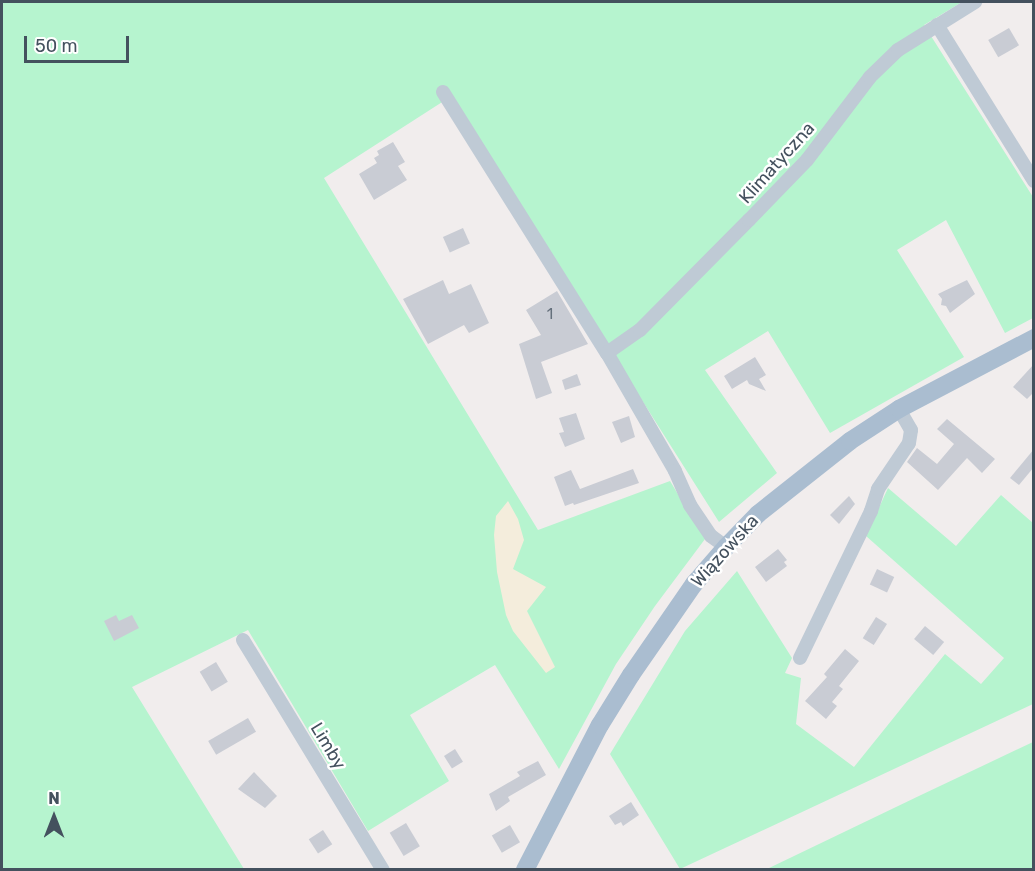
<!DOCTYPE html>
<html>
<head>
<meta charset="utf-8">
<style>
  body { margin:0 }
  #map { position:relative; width:1035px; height:871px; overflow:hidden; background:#f1eded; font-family:Rubik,sans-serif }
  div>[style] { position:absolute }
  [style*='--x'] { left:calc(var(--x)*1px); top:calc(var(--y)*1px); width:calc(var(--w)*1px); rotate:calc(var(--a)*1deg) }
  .green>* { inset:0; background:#b6f4cf }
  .sand>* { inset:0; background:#f4eddc }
  .building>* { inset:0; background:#c9ccd4; transform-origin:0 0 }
  .minor>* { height:14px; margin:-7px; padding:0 7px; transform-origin:7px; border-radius:7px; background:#bfcad5 }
  .major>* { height:18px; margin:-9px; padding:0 9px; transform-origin:9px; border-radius:9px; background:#aabdd0 }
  span { translate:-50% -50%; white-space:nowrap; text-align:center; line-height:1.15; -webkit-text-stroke:5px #fff; paint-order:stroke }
  .number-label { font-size:15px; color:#65707c }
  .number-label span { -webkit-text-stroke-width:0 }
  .street-label { font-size:18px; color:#44515e }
  .frame { position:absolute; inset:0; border:3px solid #44515e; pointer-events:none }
  .north { position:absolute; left:24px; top:787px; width:60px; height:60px; -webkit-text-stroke:4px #fff; paint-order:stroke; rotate:0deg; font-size:16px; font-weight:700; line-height:24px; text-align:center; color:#44515e }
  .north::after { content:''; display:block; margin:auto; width:21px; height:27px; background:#44515e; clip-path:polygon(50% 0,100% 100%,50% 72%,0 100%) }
  .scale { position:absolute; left:24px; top:36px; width:105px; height:27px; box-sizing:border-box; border:3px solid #44515e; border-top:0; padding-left:8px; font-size:18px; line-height:21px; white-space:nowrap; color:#44515e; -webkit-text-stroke:4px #fff; paint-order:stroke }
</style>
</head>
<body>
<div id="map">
  <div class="green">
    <i style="clip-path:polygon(2px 2px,962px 2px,924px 25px,1033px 197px,1033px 318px,1005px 333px,946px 220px,897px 250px,964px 357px,830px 433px,768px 331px,705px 370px,777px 473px,719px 522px,450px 97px,324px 178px,538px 530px,670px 481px,705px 539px,655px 606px,616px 664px,559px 769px,495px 665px,410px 715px,449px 781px,368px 831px,248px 630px,132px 687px,244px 869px,2px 870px)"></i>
    <i style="clip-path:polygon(888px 488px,956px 546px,1001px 495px,1033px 523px,1033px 704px,680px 869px,610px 754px,685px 631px,737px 571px,792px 658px,785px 673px,801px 678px,796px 724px,854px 767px,945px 654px,981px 684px,1004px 658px,866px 536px)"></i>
    <i style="clip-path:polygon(1033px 742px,1033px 869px,767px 869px,921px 795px)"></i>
  </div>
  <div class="sand">
    <i style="clip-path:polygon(508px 501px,518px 519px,524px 540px,513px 569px,546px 587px,527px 611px,555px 667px,546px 673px,513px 631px,506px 615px,497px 572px,494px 535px,496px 516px)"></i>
  </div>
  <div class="building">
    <i style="left:1009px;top:28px;width:20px;height:24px;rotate:60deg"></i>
    <i style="clip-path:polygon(393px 142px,405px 162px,398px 166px,407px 180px,374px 200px,359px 174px,377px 163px,374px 158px,379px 155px,377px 151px)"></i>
    <i style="left:463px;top:228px;width:17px;height:22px;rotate:66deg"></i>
    <i style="clip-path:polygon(443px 280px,449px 294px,471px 284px,489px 323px,469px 333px,464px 325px,428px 344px,403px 299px)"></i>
    <i style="clip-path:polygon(967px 280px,975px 294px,950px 313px,946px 306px,941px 305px,942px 299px,938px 294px)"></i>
    <i style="clip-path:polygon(557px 291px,588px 344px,541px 362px,552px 393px,536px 399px,519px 344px,541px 335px,526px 310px)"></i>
    <i style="clip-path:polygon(755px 357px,766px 375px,759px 379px,766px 391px,749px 384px,747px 380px,732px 389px,724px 376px)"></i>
    <i style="clip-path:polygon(1034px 364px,1034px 392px,1027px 399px,1013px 387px)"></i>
    <i style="clip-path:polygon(577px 374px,581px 385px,565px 390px,562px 380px)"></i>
    <i style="clip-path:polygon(576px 413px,585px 439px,565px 447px,559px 433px,564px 432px,559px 418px)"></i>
    <i style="clip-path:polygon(629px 416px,635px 437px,621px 443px,612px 422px)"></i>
    <i style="clip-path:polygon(947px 419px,995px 459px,982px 473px,967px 458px,938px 490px,907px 462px,917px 448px,937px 464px,954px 444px,937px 429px)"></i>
    <i style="clip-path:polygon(1034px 449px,1034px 467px,1019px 485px,1010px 478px)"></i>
    <i style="clip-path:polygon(633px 469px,639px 483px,574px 505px,573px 503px,565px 506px,554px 477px,571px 470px,580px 489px)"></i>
    <i style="clip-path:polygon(849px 496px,855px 504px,839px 524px,830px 515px)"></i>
    <i style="clip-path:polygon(778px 549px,787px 560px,784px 562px,787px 566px,766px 582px,755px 567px)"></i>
    <i style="left:877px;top:569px;width:19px;height:17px;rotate:25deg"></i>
    <i style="clip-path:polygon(116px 615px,119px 621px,132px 615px,139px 628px,114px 641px,104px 621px)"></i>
    <i style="left:876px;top:617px;width:13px;height:25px;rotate:32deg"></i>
    <i style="left:925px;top:626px;width:25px;height:17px;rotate:40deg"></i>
    <i style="clip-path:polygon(845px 649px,859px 661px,839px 686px,843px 689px,832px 702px,837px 706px,826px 719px,805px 701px,827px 677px,824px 674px)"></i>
    <i style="left:216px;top:662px;width:23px;height:19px;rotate:59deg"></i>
    <i style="left:248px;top:718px;width:16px;height:46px;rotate:60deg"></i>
    <i style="left:455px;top:749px;width:15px;height:13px;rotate:58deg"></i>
    <i style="clip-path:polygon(538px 761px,546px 775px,508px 797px,510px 801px,496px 811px,489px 794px,520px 776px,517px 772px)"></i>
    <i style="clip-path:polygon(254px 772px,277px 796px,265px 808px,238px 789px)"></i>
    <i style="clip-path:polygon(631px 802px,639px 815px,623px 826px,621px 822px,615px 825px,609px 816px)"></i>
    <i style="left:406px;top:823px;width:27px;height:19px;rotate:59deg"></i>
    <i style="left:510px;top:825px;width:20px;height:21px;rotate:60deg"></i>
    <i style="left:323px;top:830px;width:17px;height:17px;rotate:57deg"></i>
  </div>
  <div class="minor">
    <i style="--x:937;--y:25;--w:184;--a:58.1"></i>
    <i style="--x:443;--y:92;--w:308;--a:57.9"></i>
    <i style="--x:607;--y:353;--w:136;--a:60"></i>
    <i style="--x:675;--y:471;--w:37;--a:66"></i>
    <i style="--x:690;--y:505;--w:37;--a:56"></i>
    <i style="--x:711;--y:536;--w:19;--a:36"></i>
    <i style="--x:607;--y:353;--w:40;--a:-34.9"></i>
    <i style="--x:640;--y:330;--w:155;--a:-45.3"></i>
    <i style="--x:749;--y:220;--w:83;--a:-46"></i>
    <i style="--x:807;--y:160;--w:104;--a:-52.8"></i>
    <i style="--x:870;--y:77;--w:39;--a:-44"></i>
    <i style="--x:898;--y:50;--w:91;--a:-31.9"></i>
    <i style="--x:243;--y:640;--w:269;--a:58.7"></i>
    <i style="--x:800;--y:658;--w:163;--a:-64.2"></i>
    <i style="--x:871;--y:511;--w:23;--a:-72"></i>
    <i style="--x:878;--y:489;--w:55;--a:-56"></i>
    <i style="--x:909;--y:443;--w:13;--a:-81"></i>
    <i style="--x:911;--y:430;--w:24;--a:-120"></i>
  </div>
  <div class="major">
    <i style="--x:525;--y:870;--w:163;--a:-62.7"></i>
    <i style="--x:600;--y:725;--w:59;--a:-58.2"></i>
    <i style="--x:631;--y:675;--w:111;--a:-55.3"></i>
    <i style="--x:694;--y:584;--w:49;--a:-49.1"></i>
    <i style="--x:726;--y:547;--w:46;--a:-45.9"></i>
    <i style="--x:758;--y:514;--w:117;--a:-38.4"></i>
    <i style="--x:850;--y:441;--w:59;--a:-33.1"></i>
    <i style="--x:899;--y:409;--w:153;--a:-27.7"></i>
  </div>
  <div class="number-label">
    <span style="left:550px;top:315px">1</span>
  </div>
  <div class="street-label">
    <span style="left:777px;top:163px;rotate:-48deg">Klimatyczna</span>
    <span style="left:725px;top:551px;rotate:-48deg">Wiązowska</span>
    <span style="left:328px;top:746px;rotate:59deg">Limby</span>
  </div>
  <div class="frame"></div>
  <div class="north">N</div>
  <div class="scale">50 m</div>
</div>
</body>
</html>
